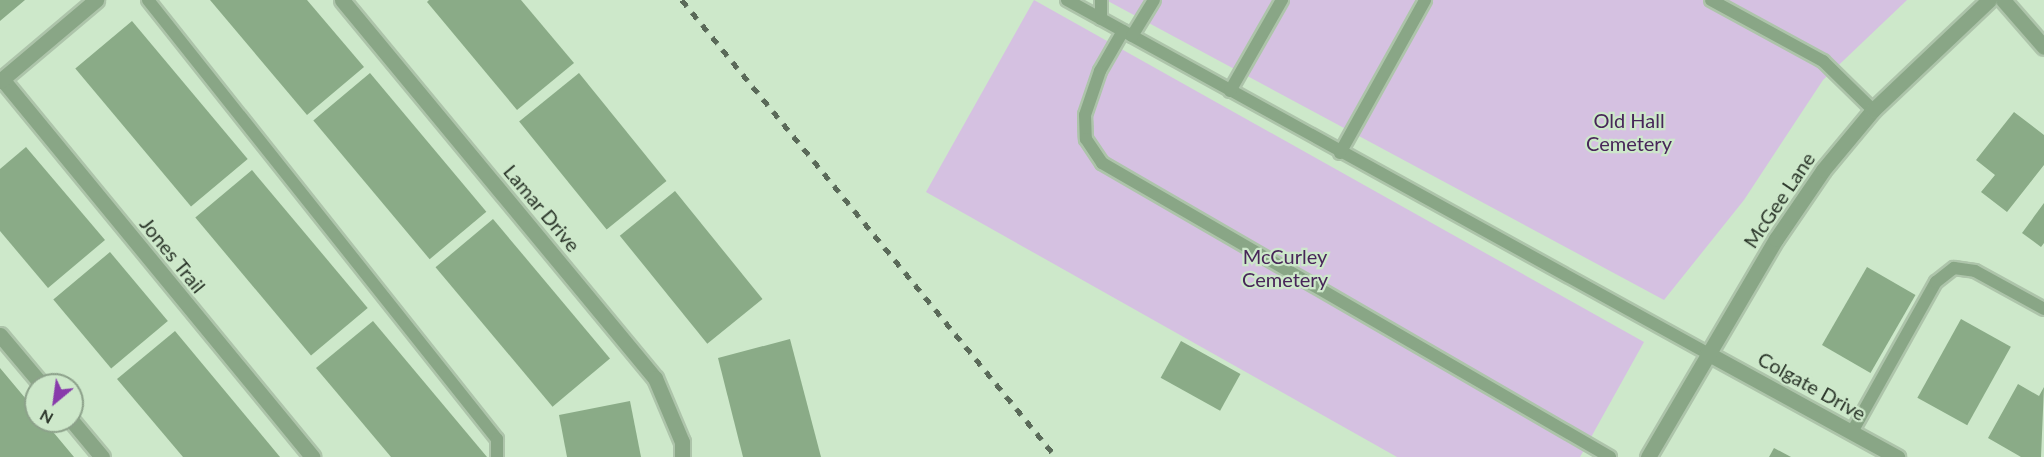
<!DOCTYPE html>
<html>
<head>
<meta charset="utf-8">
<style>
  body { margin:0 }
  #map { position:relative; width:2044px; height:457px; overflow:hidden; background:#cde8ca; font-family:Lato,sans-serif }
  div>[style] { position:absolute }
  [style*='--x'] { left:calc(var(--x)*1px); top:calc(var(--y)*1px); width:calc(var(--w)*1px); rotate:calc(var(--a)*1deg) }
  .green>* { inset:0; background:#d5c1e1 }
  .building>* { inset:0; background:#8aab87; transform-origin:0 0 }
  .roads { filter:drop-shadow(2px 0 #adc4aa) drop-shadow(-2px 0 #adc4aa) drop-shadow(0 2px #adc4aa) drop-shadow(0 -2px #adc4aa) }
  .service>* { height:12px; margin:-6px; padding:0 6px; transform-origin:6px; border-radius:6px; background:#89a686 }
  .minor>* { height:15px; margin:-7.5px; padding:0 7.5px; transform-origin:7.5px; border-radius:7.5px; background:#89a686 }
  .tertiary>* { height:15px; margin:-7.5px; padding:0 7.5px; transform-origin:7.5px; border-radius:7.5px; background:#89a686 }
  .rail>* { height:4.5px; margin-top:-2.25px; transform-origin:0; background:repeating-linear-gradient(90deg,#5a6a59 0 8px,transparent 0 16px) }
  span { translate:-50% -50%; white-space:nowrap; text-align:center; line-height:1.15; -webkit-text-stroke:4.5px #cde8ca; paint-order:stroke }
  .park-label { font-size:20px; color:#482659 }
  .street-label { font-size:20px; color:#2b362a }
  .north { position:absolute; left:24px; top:373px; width:60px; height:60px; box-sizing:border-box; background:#cde8ca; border:2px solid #8ca18a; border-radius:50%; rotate:209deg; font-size:16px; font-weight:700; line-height:24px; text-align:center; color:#2b362a }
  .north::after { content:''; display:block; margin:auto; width:21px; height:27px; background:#883bab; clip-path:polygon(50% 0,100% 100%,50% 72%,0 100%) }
</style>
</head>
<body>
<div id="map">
  <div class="green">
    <i style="clip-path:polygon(1034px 0,1644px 342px,1580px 457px,1397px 457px,926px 192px)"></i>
    <i style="clip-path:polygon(1106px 0,1907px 0,1823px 80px,1744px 200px,1664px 300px)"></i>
  </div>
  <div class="building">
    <i style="clip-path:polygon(0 0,25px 0,0 21px)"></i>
    <i style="clip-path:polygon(210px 0,307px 0,364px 67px,307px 115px)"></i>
    <i style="clip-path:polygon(429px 0,521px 0,574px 63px,517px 110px,427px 2px)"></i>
    <i style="left:132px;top:21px;width:180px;height:74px;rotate:50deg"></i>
    <i style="left:370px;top:73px;width:181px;height:74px;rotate:50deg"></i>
    <i style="left:579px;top:73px;width:139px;height:77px;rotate:51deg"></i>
    <i style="clip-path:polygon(2014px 112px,2044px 135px,2044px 165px,2007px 212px,1981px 192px,1995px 175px,1976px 160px)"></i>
    <i style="clip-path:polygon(26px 147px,105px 240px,48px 288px,0 231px,0 169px)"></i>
    <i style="left:252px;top:170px;width:180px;height:74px;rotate:50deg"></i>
    <i style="left:675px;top:191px;width:139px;height:71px;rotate:51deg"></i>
    <i style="clip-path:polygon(2044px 203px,2044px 243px,2041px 247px,2022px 233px)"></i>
    <i style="left:493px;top:219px;width:182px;height:75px;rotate:50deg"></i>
    <i style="left:110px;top:252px;width:90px;height:74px;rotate:50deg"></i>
    <i style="left:1867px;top:267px;width:56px;height:90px;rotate:30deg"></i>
    <i style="left:1961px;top:319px;width:57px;height:90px;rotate:29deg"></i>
    <i style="clip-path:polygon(373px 321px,487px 457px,391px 457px,316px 368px)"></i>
    <i style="clip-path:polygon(175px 331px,280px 457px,183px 457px,117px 379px)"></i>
    <i style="clip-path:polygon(790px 339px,821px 457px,743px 457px,718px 358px)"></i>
    <i style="left:1181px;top:341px;width:68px;height:42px;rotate:29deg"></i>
    <i style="clip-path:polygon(0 368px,36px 411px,36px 421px,44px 421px,74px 457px,0 457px)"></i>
    <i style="clip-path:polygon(2018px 384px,2039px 396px,2044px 387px,2041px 457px,2021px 457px,1988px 438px)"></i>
    <i style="clip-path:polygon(630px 401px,641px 457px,567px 457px,559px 415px)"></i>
    <i style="clip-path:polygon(1774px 448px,1791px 457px,1769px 457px)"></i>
  </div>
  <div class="roads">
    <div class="service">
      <i style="--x:148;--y:0;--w:561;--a:51.52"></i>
      <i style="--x:497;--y:439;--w:18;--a:90"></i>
      <i style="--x:1067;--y:0;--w:731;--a:28.88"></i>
      <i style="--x:1101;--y:0;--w:19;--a:90"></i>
      <i style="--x:1711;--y:0;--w:128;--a:28.6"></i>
      <i style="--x:1823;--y:61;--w:70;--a:44.4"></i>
      <i style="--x:1123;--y:31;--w:46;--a:119.9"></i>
      <i style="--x:1100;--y:71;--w:46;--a:108.8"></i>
      <i style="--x:1085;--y:115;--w:24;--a:88"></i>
      <i style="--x:1086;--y:139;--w:29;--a:56"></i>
      <i style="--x:1102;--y:163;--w:587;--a:30.06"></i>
      <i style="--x:1132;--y:36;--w:42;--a:-58.6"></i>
      <i style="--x:1230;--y:91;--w:105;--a:-60.3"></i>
      <i style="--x:1340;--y:153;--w:175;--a:-60.9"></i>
      <i style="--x:1852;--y:432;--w:172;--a:-60.8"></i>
      <i style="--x:1936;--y:282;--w:23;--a:-38"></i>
      <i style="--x:1954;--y:268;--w:21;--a:8"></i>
      <i style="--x:1975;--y:271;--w:79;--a:28.8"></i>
    </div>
    <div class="minor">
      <i style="--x:342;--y:0;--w:491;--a:50.4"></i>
      <i style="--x:655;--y:378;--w:69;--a:67.1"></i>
      <i style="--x:682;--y:442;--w:15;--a:90"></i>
      <i style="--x:2003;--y:0;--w:62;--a:48.9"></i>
      <i style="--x:2;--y:79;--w:489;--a:50.6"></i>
      <i style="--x:0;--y:81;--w:126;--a:-40.2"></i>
      <i style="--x:0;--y:335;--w:65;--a:50"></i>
      <i style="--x:1707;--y:353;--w:217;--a:28.7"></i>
      <i style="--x:72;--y:421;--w:47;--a:50.2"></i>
    </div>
    <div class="tertiary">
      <i style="--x:1648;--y:457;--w:253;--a:-59.6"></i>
      <i style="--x:1776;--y:239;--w:83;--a:-55.7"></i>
      <i style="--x:1823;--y:170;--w:78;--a:-50.2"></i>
      <i style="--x:1873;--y:110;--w:160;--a:-43.5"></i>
    </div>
  </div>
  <div class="rail">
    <i style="--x:682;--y:0;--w:591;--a:50.7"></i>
  </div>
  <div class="park-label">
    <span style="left:1629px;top:132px">Old Hall<br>Cemetery</span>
    <span style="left:1285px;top:268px">McCurley<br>Cemetery</span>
  </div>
  <div class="street-label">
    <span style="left:1779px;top:200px;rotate:-56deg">McGee Lane</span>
    <span style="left:542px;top:208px;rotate:50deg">Lamar Drive</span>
    <span style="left:173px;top:255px;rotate:51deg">Jones Trail</span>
    <span style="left:1812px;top:386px;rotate:29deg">Colgate Drive</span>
  </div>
  <div class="north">N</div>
</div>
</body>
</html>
